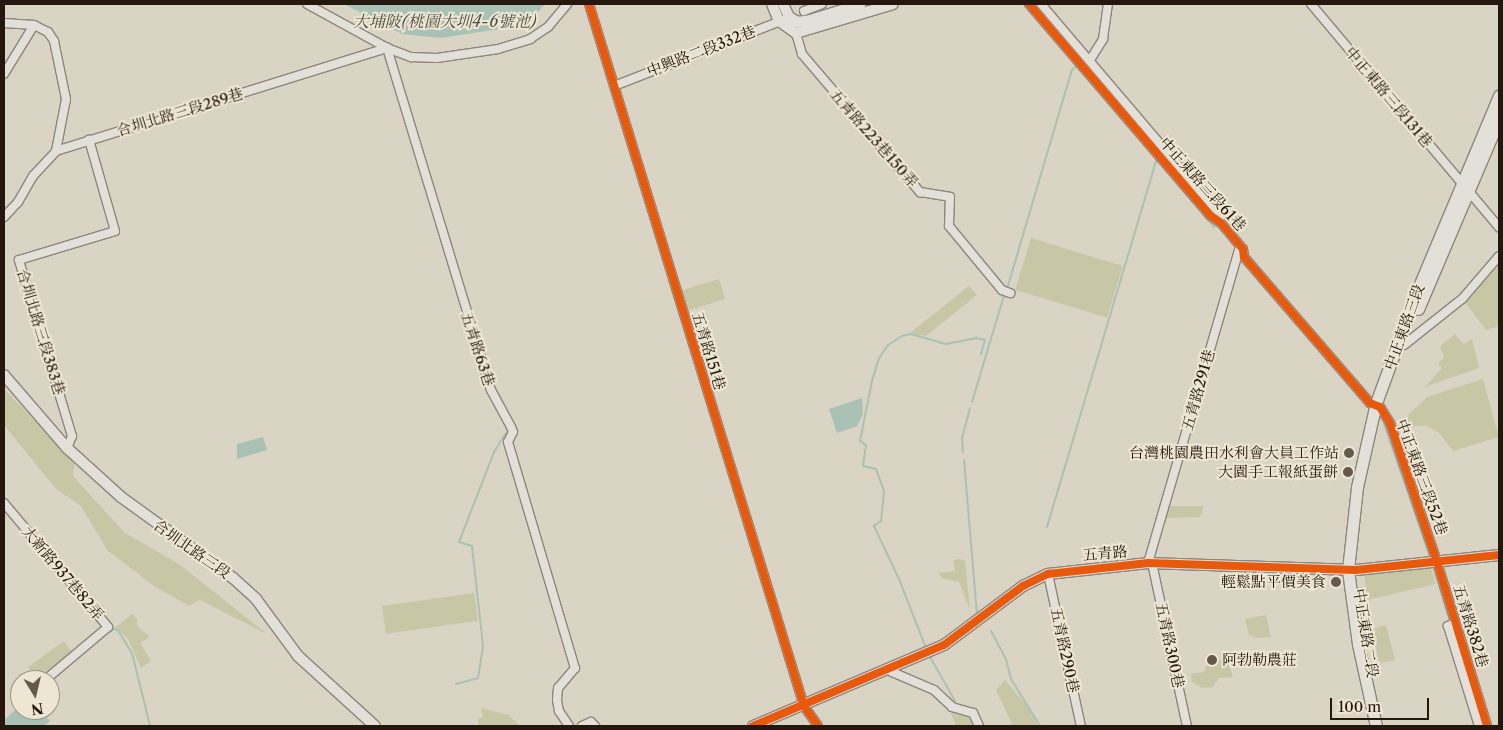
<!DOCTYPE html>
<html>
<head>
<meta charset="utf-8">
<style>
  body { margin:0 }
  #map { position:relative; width:1503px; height:730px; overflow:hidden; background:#dad4c4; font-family:"Libre Caslon Text","Noto Serif TC",serif }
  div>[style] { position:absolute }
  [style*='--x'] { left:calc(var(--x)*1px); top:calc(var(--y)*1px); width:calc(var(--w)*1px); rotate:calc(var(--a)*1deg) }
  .green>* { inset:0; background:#c8c7a5; transform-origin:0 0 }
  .water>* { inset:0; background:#aac2b5 }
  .stream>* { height:2px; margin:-1px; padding:0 1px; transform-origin:1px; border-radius:1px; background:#aac2b5 }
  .roads { filter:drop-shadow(1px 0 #8c867d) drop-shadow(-1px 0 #8c867d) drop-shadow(0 1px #8c867d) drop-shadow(0 -1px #8c867d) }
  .minor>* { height:8px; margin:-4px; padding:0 4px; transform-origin:4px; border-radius:4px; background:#e2e0d8 }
  .tertiary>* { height:10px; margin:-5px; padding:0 5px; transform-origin:5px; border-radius:5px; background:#e2e0d8 }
  .secondary>* { height:11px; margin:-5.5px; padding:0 5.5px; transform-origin:5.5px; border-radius:5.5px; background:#e2e0d8 }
  .cycleway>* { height:8px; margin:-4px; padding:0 4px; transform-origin:4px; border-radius:4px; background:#e8590c }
  .dots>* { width:14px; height:14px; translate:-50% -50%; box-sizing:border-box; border:2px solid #ece6d3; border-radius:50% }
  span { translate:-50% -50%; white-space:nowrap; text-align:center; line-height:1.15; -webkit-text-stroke:4px #ece6d3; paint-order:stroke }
  .street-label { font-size:15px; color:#26170e }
  .poi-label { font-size:15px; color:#26170e }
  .right { translate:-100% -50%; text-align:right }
  .left { translate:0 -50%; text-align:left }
  .water-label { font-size:16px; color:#4d5046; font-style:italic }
  .frame { position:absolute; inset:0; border:5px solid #26170e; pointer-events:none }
  .north { position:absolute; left:10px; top:670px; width:50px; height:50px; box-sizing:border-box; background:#ece6d3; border:1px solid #9d9384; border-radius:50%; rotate:171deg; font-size:14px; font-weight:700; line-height:20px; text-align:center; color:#26170e }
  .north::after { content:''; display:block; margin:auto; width:18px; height:22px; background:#65594e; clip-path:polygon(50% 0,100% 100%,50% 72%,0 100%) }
  .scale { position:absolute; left:1330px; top:698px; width:99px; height:22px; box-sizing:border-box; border:2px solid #26170e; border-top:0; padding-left:6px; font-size:15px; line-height:18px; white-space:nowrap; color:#26170e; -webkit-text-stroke:4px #ece6d3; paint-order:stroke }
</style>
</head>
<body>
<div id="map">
  <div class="green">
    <i style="left:1031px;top:238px;width:96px;height:54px;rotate:17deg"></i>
    <i style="clip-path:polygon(1499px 262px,1499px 326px,1486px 330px,1465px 302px)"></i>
    <i style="left:719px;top:279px;width:21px;height:41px;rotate:73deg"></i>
    <i style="clip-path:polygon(969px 286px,977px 295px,926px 336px,910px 333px)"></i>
    <i style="clip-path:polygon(1455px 334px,1464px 344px,1472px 339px,1479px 368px,1425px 387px,1442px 368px,1438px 363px,1444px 357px,1440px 346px)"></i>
    <i style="clip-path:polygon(1483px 379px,1499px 437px,1453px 451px,1439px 433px,1425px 425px,1409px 427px,1407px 416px,1427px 397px)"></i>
    <i style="clip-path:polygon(4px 389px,75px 462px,73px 476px,125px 533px,179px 564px,267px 634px,200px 600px,189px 606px,154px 586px,107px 550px,81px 506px,56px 489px,4px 425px)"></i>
    <i style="clip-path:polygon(1168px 506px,1204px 506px,1200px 517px,1165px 518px)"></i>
    <i style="clip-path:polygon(958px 559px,965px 560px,970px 610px,959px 582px,942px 578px,938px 573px,955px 571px,953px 561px)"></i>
    <i style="clip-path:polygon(1430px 566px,1436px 584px,1367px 600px,1364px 572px)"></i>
    <i style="left:474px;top:593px;width:28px;height:93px;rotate:82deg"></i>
    <i style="clip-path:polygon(132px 614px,137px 619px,137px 626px,150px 637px,140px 643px,151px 661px,141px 668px,128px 639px,116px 627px)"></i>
    <i style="clip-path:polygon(1266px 615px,1271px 637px,1256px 638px,1249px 635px,1245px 619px)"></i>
    <i style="clip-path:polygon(1386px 625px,1395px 660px,1379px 663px,1372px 629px)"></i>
    <i style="left:64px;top:641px;width:14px;height:44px;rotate:54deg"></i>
    <i style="clip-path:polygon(1219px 659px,1228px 663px,1233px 677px,1219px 678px,1213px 687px,1202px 688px,1192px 682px,1191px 674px,1204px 672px,1206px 666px)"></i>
    <i style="clip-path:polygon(1005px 680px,1031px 711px,1038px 726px,1013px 726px,996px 690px)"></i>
    <i style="clip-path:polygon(481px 708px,509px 715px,520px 726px,478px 726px,478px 719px,483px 717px)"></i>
    <i style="clip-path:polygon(951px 713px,970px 715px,976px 726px,956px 726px)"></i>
  </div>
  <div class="water">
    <i style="clip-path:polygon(344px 4px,545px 4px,539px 11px,512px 27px,441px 38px,402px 34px)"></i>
    <i style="clip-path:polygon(862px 398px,863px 414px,857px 426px,837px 433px,829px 409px)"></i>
    <i style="clip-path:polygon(263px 437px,267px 450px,237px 459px,237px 444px)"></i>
    <i style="clip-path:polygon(20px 706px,20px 710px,41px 710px,50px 721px,44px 726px,4px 726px,4px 720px)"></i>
  </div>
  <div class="stream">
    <i style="--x:1036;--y:4;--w:178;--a:49.8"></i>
    <i style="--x:1247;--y:254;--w:45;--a:49.5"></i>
    <i style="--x:1007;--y:289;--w:228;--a:-73.5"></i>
    <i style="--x:1072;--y:70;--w:6;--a:-39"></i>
    <i style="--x:972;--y:402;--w:112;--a:-73.3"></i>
    <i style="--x:1384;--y:424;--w:141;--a:70.9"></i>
    <i style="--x:963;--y:452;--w:14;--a:-94"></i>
    <i style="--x:962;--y:438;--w:31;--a:-75"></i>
    <i style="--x:964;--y:460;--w:155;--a:85.2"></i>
    <i style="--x:1047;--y:527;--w:384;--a:-73.4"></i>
    <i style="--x:1157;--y:159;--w:89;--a:50"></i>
    <i style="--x:1433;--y:566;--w:59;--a:73.1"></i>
    <i style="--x:111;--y:628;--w:7;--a:16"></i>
    <i style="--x:118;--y:630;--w:27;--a:59"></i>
    <i style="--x:132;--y:653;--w:75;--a:76.1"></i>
    <i style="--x:991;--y:631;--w:32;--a:62"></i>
    <i style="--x:1006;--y:659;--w:21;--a:76"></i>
    <i style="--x:1011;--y:679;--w:55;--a:58.3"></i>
    <i style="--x:926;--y:648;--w:74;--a:-111.4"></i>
    <i style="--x:899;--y:579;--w:59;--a:-115.3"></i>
    <i style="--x:874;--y:526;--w:9;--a:-36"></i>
    <i style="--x:881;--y:521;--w:30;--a:-84"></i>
    <i style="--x:884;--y:491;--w:23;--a:-110"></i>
    <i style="--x:876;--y:469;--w:13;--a:-167"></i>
    <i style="--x:863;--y:466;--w:21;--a:-82"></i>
    <i style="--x:866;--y:445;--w:7;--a:-146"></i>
    <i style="--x:860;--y:441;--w:61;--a:-78.7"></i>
    <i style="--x:872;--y:381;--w:24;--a:-73"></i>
    <i style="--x:879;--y:358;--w:16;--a:-55"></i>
    <i style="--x:888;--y:345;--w:17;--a:-33"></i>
    <i style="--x:902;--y:336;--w:9;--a:-13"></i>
    <i style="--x:911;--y:334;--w:36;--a:16"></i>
    <i style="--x:946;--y:344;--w:31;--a:-11"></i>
    <i style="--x:976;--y:338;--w:9;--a:13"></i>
    <i style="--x:985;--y:340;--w:15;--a:106"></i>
    <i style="--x:929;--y:655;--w:53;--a:60.5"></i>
    <i style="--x:456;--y:684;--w:23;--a:-15"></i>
    <i style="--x:478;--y:678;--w:32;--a:-81"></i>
    <i style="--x:483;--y:646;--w:101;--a:-96.3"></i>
    <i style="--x:472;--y:546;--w:14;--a:-163"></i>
    <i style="--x:459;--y:542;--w:97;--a:-68.7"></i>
    <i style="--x:494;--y:452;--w:22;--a:-58"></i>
  </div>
  <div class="roads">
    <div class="minor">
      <i style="--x:307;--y:4;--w:91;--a:28.8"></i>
      <i style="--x:387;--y:48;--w:26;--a:21"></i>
      <i style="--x:411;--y:57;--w:26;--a:2"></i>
      <i style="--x:437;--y:58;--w:62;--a:-8.4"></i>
      <i style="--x:498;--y:49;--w:34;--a:-17"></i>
      <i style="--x:530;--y:39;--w:22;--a:-34"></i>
      <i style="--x:548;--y:27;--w:30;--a:-50"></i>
      <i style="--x:589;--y:4;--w:734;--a:72.97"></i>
      <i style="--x:804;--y:706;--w:24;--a:55"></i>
      <i style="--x:1029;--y:4;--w:279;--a:49.4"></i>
      <i style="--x:1211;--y:216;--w:12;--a:35"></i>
      <i style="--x:1221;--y:223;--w:34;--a:50"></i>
      <i style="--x:1243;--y:249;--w:8;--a:83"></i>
      <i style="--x:1244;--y:257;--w:193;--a:49.2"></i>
      <i style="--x:1370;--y:403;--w:11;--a:22"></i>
      <i style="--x:1380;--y:407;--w:19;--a:58"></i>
      <i style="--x:1390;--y:423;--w:147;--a:71.3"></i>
      <i style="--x:1437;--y:562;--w:171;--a:73"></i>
      <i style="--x:1041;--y:4;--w:273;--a:49.6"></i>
      <i style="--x:1218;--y:212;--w:11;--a:75"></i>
      <i style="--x:1311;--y:4;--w:292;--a:49.9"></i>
      <i style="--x:804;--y:11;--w:19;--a:-21"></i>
      <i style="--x:4;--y:23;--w:30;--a:4"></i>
      <i style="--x:34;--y:25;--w:16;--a:27"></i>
      <i style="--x:48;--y:32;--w:11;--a:56"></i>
      <i style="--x:54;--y:41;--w:59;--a:78.3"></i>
      <i style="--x:66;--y:99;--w:53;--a:100.9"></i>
      <i style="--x:796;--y:33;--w:22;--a:74"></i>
      <i style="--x:802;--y:54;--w:182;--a:49.5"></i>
      <i style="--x:920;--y:192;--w:30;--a:9"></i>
      <i style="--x:950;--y:197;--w:29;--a:92"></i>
      <i style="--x:949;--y:226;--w:83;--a:50.4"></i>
      <i style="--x:1002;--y:290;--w:9;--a:21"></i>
      <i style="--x:387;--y:48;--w:357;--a:73.1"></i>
      <i style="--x:491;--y:390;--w:42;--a:61.6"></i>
      <i style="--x:511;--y:427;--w:5;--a:68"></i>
      <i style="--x:513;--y:432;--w:11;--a:117"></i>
      <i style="--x:508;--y:442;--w:236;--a:73.5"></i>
      <i style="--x:575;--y:668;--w:26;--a:130"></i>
      <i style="--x:558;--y:688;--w:12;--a:95"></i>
      <i style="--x:557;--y:700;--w:11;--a:80"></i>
      <i style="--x:559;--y:711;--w:18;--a:56"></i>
      <i style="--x:1090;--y:60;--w:25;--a:-58"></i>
      <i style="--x:1103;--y:39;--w:35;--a:-82"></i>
      <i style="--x:4;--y:74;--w:57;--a:-58.5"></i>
      <i style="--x:614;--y:86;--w:181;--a:-21.3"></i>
      <i style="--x:4;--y:217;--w:21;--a:-47"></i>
      <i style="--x:18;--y:202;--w:30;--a:-60"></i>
      <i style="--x:33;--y:176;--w:34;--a:-47"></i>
      <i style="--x:56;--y:151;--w:347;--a:-17.3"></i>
      <i style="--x:1404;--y:345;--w:75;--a:-38.5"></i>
      <i style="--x:1463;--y:298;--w:55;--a:-49.4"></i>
      <i style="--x:67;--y:448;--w:13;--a:-67"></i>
      <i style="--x:72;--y:436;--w:184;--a:-106.8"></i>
      <i style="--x:19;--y:260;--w:100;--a:-16.8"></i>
      <i style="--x:115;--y:231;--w:95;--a:-105.9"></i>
      <i style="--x:4;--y:503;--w:162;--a:50"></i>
      <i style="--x:108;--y:627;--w:82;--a:139.9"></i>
      <i style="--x:1148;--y:563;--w:330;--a:-73.8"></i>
      <i style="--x:1152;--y:563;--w:167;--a:77.9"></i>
      <i style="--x:1048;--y:574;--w:156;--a:77.8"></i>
      <i style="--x:1455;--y:623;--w:8;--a:157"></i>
      <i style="--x:1448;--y:626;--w:105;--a:72.8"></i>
      <i style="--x:889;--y:668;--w:5;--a:53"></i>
      <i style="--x:892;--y:672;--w:46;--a:23.2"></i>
      <i style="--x:934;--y:690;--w:25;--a:43"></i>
      <i style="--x:952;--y:707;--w:22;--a:16"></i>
      <i style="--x:973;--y:713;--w:14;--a:65"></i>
      <i style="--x:582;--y:726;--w:10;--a:-24"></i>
      <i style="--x:591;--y:722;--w:6;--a:45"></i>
    </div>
    <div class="tertiary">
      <i style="--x:772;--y:4;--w:18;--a:68"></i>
      <i style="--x:779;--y:21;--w:21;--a:35"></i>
      <i style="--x:796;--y:33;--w:101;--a:-16.6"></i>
      <i style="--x:783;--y:4;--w:21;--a:65"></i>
      <i style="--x:789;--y:17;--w:10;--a:29"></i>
      <i style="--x:798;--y:22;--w:12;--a:-9"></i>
      <i style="--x:810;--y:20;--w:53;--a:-17.4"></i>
      <i style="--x:4;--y:375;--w:96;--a:49.2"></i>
      <i style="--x:67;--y:448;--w:73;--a:42.2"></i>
      <i style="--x:121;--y:497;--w:138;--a:35.9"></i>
      <i style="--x:233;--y:578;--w:31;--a:42"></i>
      <i style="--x:256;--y:599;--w:71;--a:53.6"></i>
      <i style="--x:298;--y:656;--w:104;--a:42.3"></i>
      <i style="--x:753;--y:726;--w:207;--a:-23"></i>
      <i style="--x:944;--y:645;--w:99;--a:-36.8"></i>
      <i style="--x:1023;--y:586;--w:28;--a:-26"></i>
      <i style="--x:1048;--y:574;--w:101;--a:-6.3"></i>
      <i style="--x:1148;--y:563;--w:208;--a:1.9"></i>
      <i style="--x:1356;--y:570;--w:144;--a:-6"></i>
    </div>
    <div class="secondary">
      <i style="--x:1418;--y:309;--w:207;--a:-66.9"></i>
      <i style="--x:1376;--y:726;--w:84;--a:-102.4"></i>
      <i style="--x:1358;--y:644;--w:75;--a:-97.7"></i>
      <i style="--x:1348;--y:570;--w:83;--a:-83.8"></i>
      <i style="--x:1357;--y:487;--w:86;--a:-77.3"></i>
      <i style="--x:1376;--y:403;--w:119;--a:-69.9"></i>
      <i style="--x:1417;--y:291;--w:212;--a:-67.2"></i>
    </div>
  </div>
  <div class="cycleway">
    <i style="--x:589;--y:4;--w:734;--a:72.97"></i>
    <i style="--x:804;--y:706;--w:24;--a:55"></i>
    <i style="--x:1029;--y:4;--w:279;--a:49.4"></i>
    <i style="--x:1211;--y:216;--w:12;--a:35"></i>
    <i style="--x:1221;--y:223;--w:34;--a:50"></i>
    <i style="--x:1243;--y:249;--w:8;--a:83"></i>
    <i style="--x:1244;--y:257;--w:193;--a:49.2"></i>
    <i style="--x:1370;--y:403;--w:11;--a:22"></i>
    <i style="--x:1380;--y:407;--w:19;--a:58"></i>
    <i style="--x:1390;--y:423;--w:147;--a:71.3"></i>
    <i style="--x:1437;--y:562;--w:171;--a:73"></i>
    <i style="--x:753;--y:726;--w:207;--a:-23"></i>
    <i style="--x:944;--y:645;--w:99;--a:-36.8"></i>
    <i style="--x:1023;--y:586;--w:28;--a:-26"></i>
    <i style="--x:1048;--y:574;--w:101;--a:-6.3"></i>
    <i style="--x:1148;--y:563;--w:208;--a:1.9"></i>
    <i style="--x:1356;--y:570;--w:144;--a:-6"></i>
  </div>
  <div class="dots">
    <i style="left:1349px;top:453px;background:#65594e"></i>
    <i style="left:1348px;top:472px;background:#65594e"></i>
    <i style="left:1336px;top:582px;background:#65594e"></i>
    <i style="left:1212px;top:660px;background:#65594e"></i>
  </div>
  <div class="street-label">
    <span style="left:701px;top:51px;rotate:-21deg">中興路二段332巷</span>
    <span style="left:1389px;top:97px;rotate:50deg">中正東路三段131巷</span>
    <span style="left:180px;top:112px;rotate:-17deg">合圳北路三段289巷</span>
    <span style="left:874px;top:138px;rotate:49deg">五青路223巷150弄</span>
    <span style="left:1203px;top:184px;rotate:48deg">中正東路三段61巷</span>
    <span style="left:1404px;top:327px;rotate:-70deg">中正東路三段</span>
    <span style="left:41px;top:332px;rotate:73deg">合圳北路三段383巷</span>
    <span style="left:478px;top:349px;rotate:72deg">五青路63巷</span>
    <span style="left:709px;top:351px;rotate:73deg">五青路151巷</span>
    <span style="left:1198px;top:390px;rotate:-74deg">五青路291巷</span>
    <span style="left:1422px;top:477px;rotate:70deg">中正東路三段52巷</span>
    <span style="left:192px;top:549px;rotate:35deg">合圳北路三段</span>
    <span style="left:1105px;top:553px;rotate:-5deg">五青路</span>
    <span style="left:63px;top:573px;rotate:50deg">大新路937巷82弄</span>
    <span style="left:1471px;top:626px;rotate:73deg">五青路382巷</span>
    <span style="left:1366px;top:633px;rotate:81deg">中正東路二段</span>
    <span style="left:1170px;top:645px;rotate:78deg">五青路300巷</span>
    <span style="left:1065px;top:650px;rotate:78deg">五青路290巷</span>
  </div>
  <div class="poi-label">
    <span class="right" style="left:1339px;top:453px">台灣桃園農田水利會大員工作站</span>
    <span class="right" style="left:1338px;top:472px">大園手工報紙蛋餅</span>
    <span class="right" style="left:1326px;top:582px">輕鬆點平價美食</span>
    <span class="left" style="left:1222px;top:660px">阿勃勒農莊</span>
  </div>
  <div class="water-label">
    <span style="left:445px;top:21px">大埔陂(桃園大圳4-6號池)</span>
  </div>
  <div class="frame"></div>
  <div class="north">N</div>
  <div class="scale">100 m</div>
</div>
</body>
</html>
